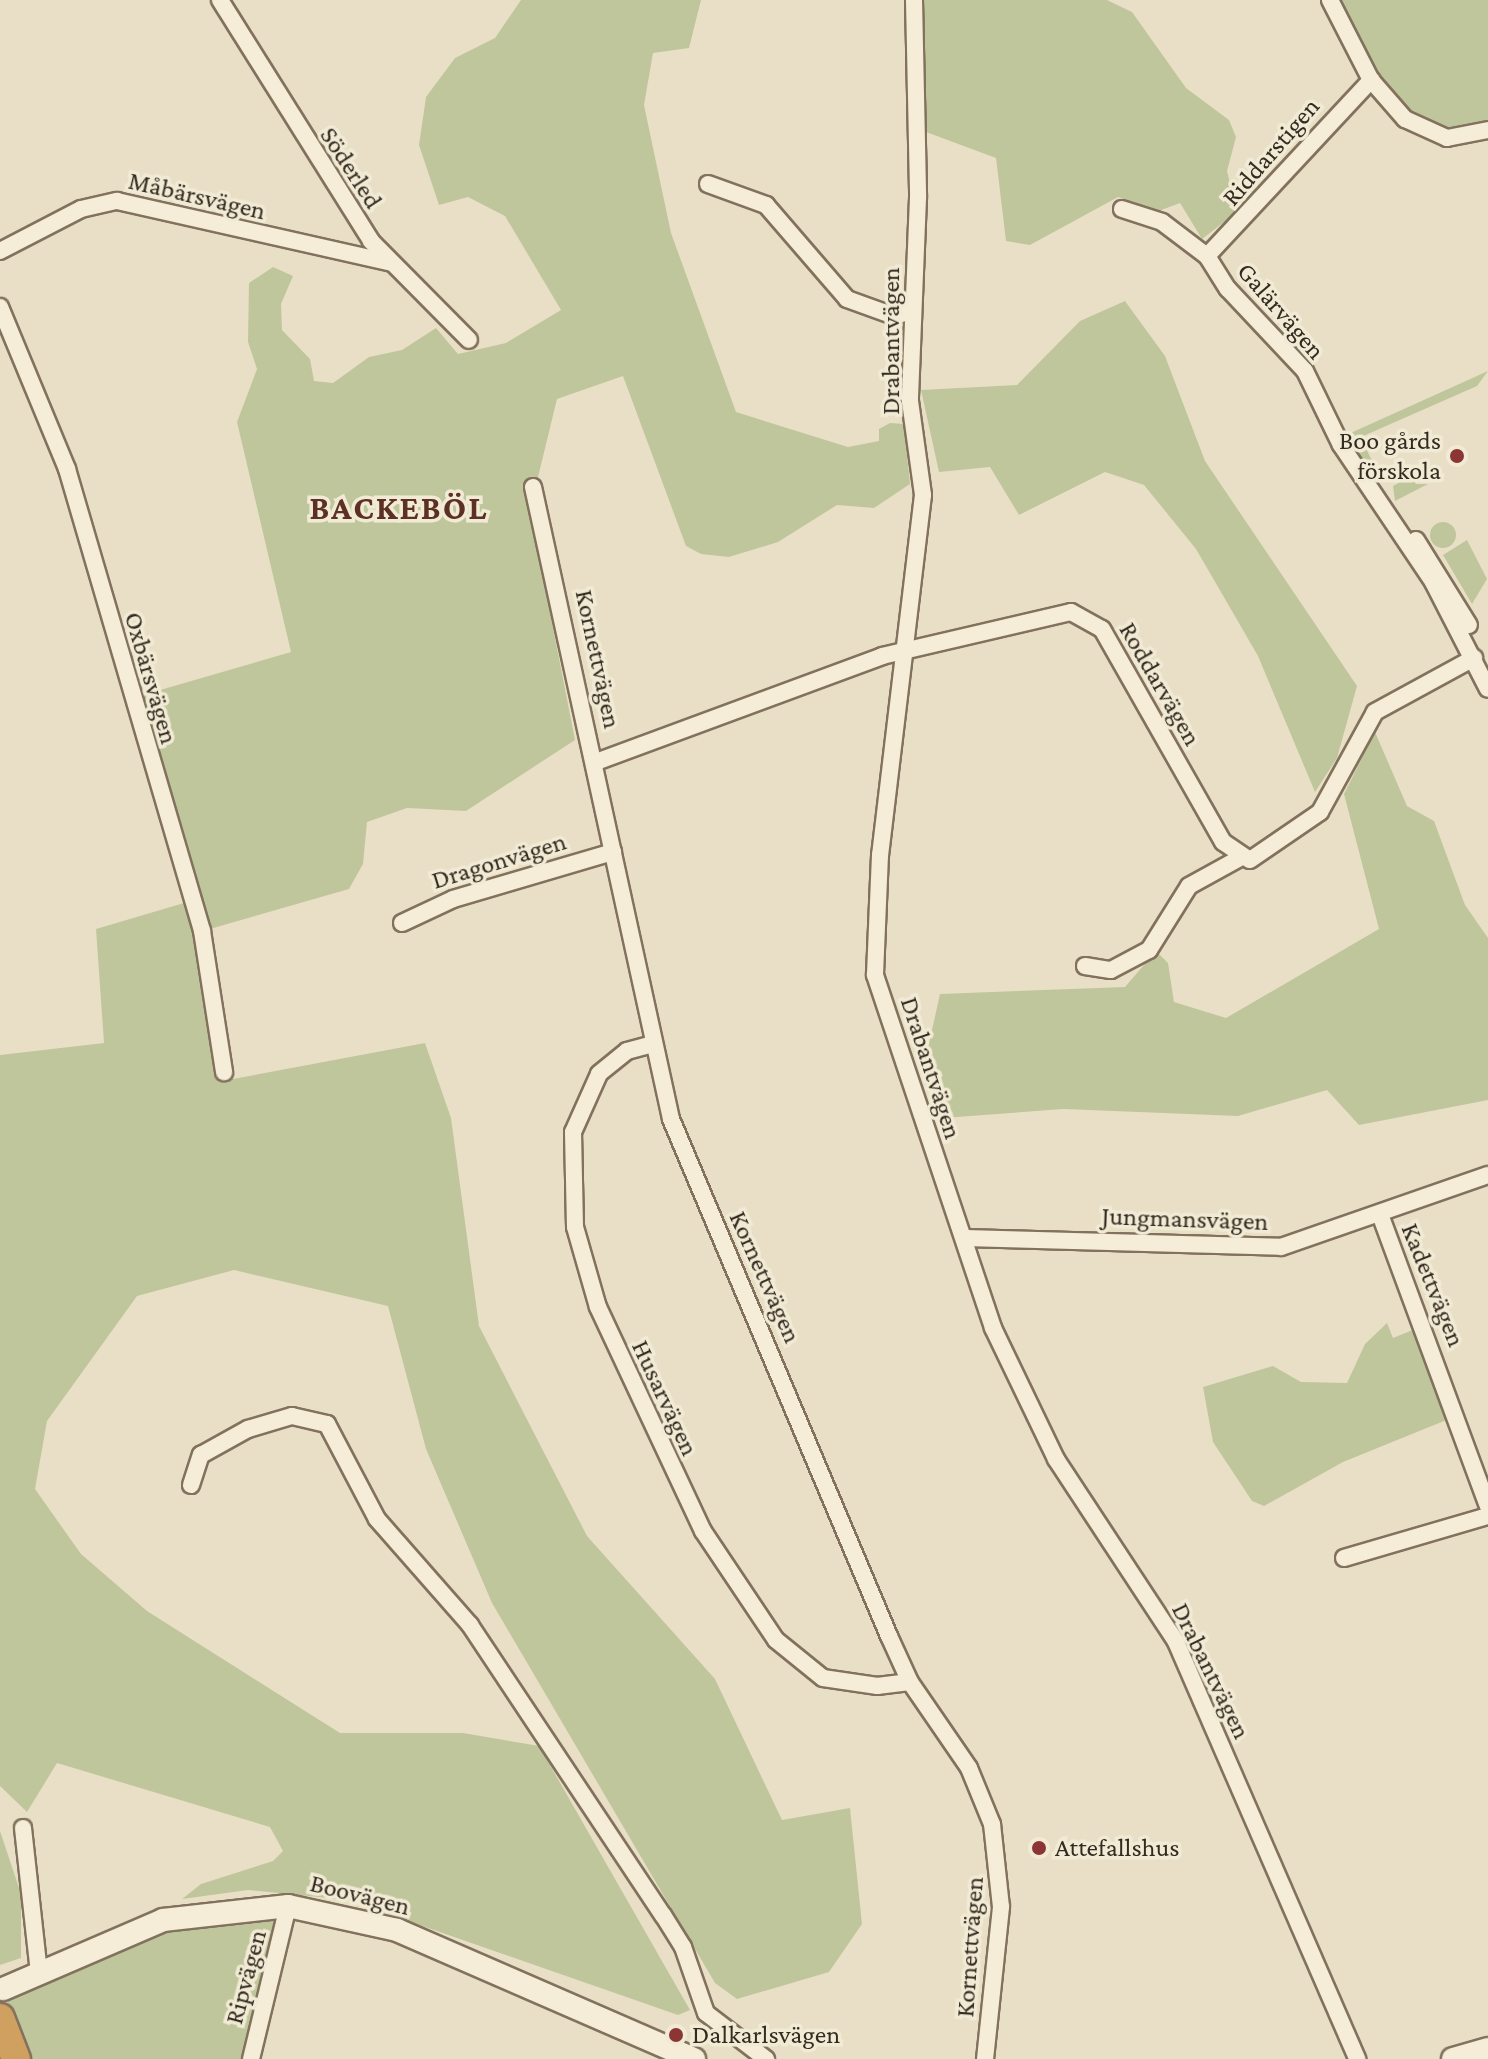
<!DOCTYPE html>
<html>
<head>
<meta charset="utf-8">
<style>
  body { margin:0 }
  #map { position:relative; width:1488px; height:2059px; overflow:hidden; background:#e9dfc6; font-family:"Crimson Pro",serif }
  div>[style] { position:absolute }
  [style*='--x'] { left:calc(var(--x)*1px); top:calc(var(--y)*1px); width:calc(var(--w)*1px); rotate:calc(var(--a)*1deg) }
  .green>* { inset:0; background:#c0c69b }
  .round { border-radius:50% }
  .roads { filter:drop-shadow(2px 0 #82725d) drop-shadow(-2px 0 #82725d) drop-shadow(0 2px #82725d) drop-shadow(0 -2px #82725d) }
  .street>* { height:16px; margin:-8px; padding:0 8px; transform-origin:8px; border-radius:8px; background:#f5edd8 }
  .secondary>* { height:22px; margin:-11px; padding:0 11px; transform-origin:11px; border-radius:11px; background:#f5edd8 }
  .highway>* { height:28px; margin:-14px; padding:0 14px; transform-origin:14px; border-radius:14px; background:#cfa05f }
  .dots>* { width:22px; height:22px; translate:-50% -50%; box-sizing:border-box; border:4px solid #f1ead4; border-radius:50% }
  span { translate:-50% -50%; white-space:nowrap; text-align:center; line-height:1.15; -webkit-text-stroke:7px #f1ead4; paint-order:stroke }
  .street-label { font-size:26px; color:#342a20 }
  .poi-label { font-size:26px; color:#342a20 }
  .right { translate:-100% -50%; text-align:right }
  .left { translate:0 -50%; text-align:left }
  .district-label { font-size:34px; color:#5c3024; font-weight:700; letter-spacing:2px }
</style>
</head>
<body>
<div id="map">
  <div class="green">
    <i style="clip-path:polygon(521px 0,701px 0,689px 48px,653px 53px,644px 105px,671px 233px,736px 412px,848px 447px,879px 441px,879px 429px,890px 423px,904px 424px,910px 484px,874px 508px,837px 505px,778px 542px,729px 557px,701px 554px,686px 546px,623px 376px,557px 399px,530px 510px,575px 740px,466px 811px,407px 808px,367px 822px,363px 864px,349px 889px,210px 929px,136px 697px,291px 652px,237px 422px,257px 369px,248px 342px,249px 283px,273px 267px,293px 276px,281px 304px,282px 330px,310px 359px,314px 381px,333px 383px,369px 357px,402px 350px,436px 328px,458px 354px,506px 343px,561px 310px,505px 216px,468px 197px,439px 205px,419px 145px,426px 97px,455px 58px,495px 38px)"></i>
    <i style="clip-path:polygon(922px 0,1107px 0,1132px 12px,1186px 88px,1229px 120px,1236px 137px,1227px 171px,1237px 212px,1202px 239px,1180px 203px,1156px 212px,1118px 197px,1030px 245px,1006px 241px,996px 158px,926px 132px)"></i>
    <i style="clip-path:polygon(1334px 0,1488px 0,1488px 124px,1444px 132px,1419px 122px,1374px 76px)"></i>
    <i style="clip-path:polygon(1125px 301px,1165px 356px,1205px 461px,1357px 686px,1337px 758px,1315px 792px,1258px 656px,1196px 549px,1144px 485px,1105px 472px,1019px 515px,990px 467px,939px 472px,921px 390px,1017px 385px,1080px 321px)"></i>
    <i style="clip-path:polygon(1488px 371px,1477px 386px,1361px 437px,1378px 474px,1369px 477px,1344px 436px)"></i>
    <i style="clip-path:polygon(1411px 476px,1416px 484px,1428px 484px,1395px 501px,1393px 486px)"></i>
    <i class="round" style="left:1430px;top:522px;width:26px;height:26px"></i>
    <i style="clip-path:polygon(1467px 540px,1487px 579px,1472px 604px,1443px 555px)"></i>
    <i style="clip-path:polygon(1375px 732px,1407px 806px,1434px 821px,1465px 905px,1488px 938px,1488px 1100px,1359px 1125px,1327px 1090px,1238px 1116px,1063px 1109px,943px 1118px,924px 1066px,940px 994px,1125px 987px,1156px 951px,1168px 963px,1174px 1002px,1226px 1018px,1379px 929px,1344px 794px)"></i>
    <i style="clip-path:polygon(184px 903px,197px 941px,222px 1081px,425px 1043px,451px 1118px,479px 1326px,587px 1536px,715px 1679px,782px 1820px,850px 1808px,862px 1924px,829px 1972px,737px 1999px,715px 1983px,492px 1603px,426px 1449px,388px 1306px,234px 1270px,137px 1296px,47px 1421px,35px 1489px,81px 1554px,147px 1611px,340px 1733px,463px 1733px,539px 1746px,690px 2010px,678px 2015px,348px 1900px,248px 1890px,182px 1899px,201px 1884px,273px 1861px,283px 1851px,270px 1827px,57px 1763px,27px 1812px,0 1786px,0 1055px,104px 1043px,96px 929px)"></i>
    <i style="clip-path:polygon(1387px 1323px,1393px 1338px,1415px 1329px,1449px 1419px,1343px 1462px,1264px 1506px,1252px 1501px,1213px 1442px,1203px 1387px,1273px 1366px,1301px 1382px,1347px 1383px,1365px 1344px)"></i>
    <i style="clip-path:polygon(0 1831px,21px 1894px,21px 1958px,0 1965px)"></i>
    <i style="clip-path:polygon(267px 1915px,276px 1920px,245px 2059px,32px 2059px,5px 1996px,187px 1924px)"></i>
  </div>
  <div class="roads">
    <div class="street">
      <i style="--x:220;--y:0;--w:284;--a:57.9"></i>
      <i style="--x:371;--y:241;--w:139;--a:45.3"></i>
      <i style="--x:914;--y:0;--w:198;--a:88.8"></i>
      <i style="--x:918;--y:198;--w:203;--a:92.3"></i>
      <i style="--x:910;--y:401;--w:95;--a:82.1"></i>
      <i style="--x:923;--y:495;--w:363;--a:96.8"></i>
      <i style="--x:880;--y:855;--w:120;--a:92.4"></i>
      <i style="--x:875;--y:975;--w:372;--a:71.5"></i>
      <i style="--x:993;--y:1328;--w:145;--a:64.3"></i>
      <i style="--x:1056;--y:1459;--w:219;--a:56.7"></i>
      <i style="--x:1176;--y:1642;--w:455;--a:66.5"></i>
      <i style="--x:1330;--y:0;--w:90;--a:62.9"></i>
      <i style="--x:1371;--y:80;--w:52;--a:48.9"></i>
      <i style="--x:1405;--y:119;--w:46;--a:24.3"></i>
      <i style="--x:1447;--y:138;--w:42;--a:-11"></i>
      <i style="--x:708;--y:184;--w:62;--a:19.9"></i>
      <i style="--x:766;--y:205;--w:124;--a:49.2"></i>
      <i style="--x:847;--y:299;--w:50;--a:19.9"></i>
      <i style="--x:894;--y:316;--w:19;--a:-16"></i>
      <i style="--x:1122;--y:209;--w:42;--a:18"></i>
      <i style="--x:1162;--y:222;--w:56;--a:37.1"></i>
      <i style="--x:1207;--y:256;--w:39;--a:58"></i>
      <i style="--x:1228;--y:289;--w:112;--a:46.8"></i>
      <i style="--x:1305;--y:371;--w:82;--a:64.1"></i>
      <i style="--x:1341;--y:445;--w:165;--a:56.1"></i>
      <i style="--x:1433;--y:582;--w:120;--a:62.8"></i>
      <i style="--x:0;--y:251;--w:91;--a:-27.4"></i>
      <i style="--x:81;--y:209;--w:37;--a:-13"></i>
      <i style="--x:117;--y:201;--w:282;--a:12.7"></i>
      <i style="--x:1207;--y:256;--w:241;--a:-47"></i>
      <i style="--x:0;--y:307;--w:175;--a:67.5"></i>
      <i style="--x:67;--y:469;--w:481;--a:73.7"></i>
      <i style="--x:202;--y:931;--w:143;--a:81.1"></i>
      <i style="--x:533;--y:487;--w:647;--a:77.68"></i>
      <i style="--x:671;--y:1119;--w:561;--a:67.14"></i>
      <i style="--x:889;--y:1636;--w:51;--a:65.5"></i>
      <i style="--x:910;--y:1682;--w:104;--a:55.5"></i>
      <i style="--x:969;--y:1768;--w:61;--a:67.7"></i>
      <i style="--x:992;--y:1824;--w:83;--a:83.8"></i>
      <i style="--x:1001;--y:1907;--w:153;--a:96"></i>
      <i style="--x:1416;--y:540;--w:100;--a:58.1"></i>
      <i style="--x:596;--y:762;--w:305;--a:-20.3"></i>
      <i style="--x:882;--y:656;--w:194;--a:-13.1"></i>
      <i style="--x:1071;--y:612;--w:35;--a:29"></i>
      <i style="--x:1102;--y:629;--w:245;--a:60.4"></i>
      <i style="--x:1223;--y:842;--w:32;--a:34"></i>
      <i style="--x:1250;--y:860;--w:85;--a:-34.4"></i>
      <i style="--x:1320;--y:812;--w:114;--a:-61.2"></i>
      <i style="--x:1375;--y:712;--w:113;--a:-28.6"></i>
      <i style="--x:402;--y:923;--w:56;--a:-25.2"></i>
      <i style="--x:453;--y:899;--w:167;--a:-16.4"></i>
      <i style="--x:1085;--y:966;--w:26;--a:9"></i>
      <i style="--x:1111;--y:970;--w:43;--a:-27.8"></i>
      <i style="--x:1149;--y:950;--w:75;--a:-58"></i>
      <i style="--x:1189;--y:886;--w:58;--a:-28.8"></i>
      <i style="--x:653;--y:1044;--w:27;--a:165"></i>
      <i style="--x:627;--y:1051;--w:36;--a:141"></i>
      <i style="--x:599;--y:1074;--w:64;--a:114.1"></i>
      <i style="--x:573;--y:1132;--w:95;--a:88.8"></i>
      <i style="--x:575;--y:1227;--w:83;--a:74"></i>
      <i style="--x:598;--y:1307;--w:247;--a:64.9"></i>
      <i style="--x:703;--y:1531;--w:131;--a:56.2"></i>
      <i style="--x:776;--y:1640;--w:60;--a:39"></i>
      <i style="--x:823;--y:1678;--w:55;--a:8.4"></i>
      <i style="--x:877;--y:1686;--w:33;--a:-7"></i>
      <i style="--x:1381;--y:1217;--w:308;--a:69.7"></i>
      <i style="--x:964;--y:1238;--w:317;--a:1.6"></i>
      <i style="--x:1281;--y:1247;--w:219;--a:-19.2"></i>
      <i style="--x:191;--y:1485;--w:32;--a:-72"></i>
      <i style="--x:201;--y:1455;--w:54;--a:-29"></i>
      <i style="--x:248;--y:1429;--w:46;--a:-16.5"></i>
      <i style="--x:292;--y:1416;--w:36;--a:13"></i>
      <i style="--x:327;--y:1424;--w:107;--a:62.2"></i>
      <i style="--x:377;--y:1519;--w:141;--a:48.7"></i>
      <i style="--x:470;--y:1625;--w:348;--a:56.4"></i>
      <i style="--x:663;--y:1915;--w:38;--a:58"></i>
      <i style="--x:683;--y:1947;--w:70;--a:70.8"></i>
      <i style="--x:706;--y:2013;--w:76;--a:37.5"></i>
      <i style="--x:1344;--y:1558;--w:150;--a:-16.3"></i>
      <i style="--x:23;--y:1828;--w:146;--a:83.7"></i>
      <i style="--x:251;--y:2059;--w:157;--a:-76.4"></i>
    </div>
    <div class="secondary">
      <i style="--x:3;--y:1989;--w:174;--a:-23.3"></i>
      <i style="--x:163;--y:1920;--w:126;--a:-6.4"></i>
      <i style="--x:288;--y:1906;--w:112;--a:12.4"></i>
      <i style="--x:397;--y:1930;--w:324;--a:23.5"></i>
      <i style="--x:1453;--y:2059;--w:36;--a:-16"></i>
    </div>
    <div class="highway">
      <i style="--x:0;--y:2018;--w:44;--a:68.7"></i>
    </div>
  </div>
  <div class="dots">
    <i style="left:1457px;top:456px;background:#8b3534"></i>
    <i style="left:1039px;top:1848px;background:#8b3534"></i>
    <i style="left:676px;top:2035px;background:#8b3534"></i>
  </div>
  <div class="street-label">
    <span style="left:1271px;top:152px;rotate:-49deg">Riddarstigen</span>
    <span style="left:351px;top:168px;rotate:57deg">Söderled</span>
    <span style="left:197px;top:196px;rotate:13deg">Måbärsvägen</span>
    <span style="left:1281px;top:311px;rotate:49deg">Galärvägen</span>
    <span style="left:891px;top:341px;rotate:-90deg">Drabantvägen</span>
    <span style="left:598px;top:659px;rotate:78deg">Kornettvägen</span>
    <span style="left:151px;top:678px;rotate:74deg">Oxbärsvägen</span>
    <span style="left:1160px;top:684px;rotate:60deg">Roddarvägen</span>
    <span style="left:499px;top:861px;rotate:-17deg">Dragonvägen</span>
    <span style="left:931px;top:1068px;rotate:72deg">Drabantvägen</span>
    <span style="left:1185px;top:1219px;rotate:2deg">Jungmansvägen</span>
    <span style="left:765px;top:1277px;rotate:66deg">Kornettvägen</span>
    <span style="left:1433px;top:1285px;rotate:68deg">Kadettvägen</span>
    <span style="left:665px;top:1398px;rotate:65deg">Husarvägen</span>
    <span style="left:1211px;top:1671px;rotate:64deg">Drabantvägen</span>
    <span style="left:360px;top:1895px;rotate:14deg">Boovägen</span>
    <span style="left:970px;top:1947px;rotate:-86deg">Kornettvägen</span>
    <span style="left:246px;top:1977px;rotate:-75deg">Ripvägen</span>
  </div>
  <div class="poi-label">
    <span class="right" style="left:1441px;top:456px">Boo gårds<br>förskola</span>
    <span class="left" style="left:1055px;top:1848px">Attefallshus</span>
    <span class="left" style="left:692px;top:2035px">Dalkarlsvägen</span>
  </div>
  <div class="district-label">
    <span style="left:399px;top:508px">BACKEBÖL</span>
  </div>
</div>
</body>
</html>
